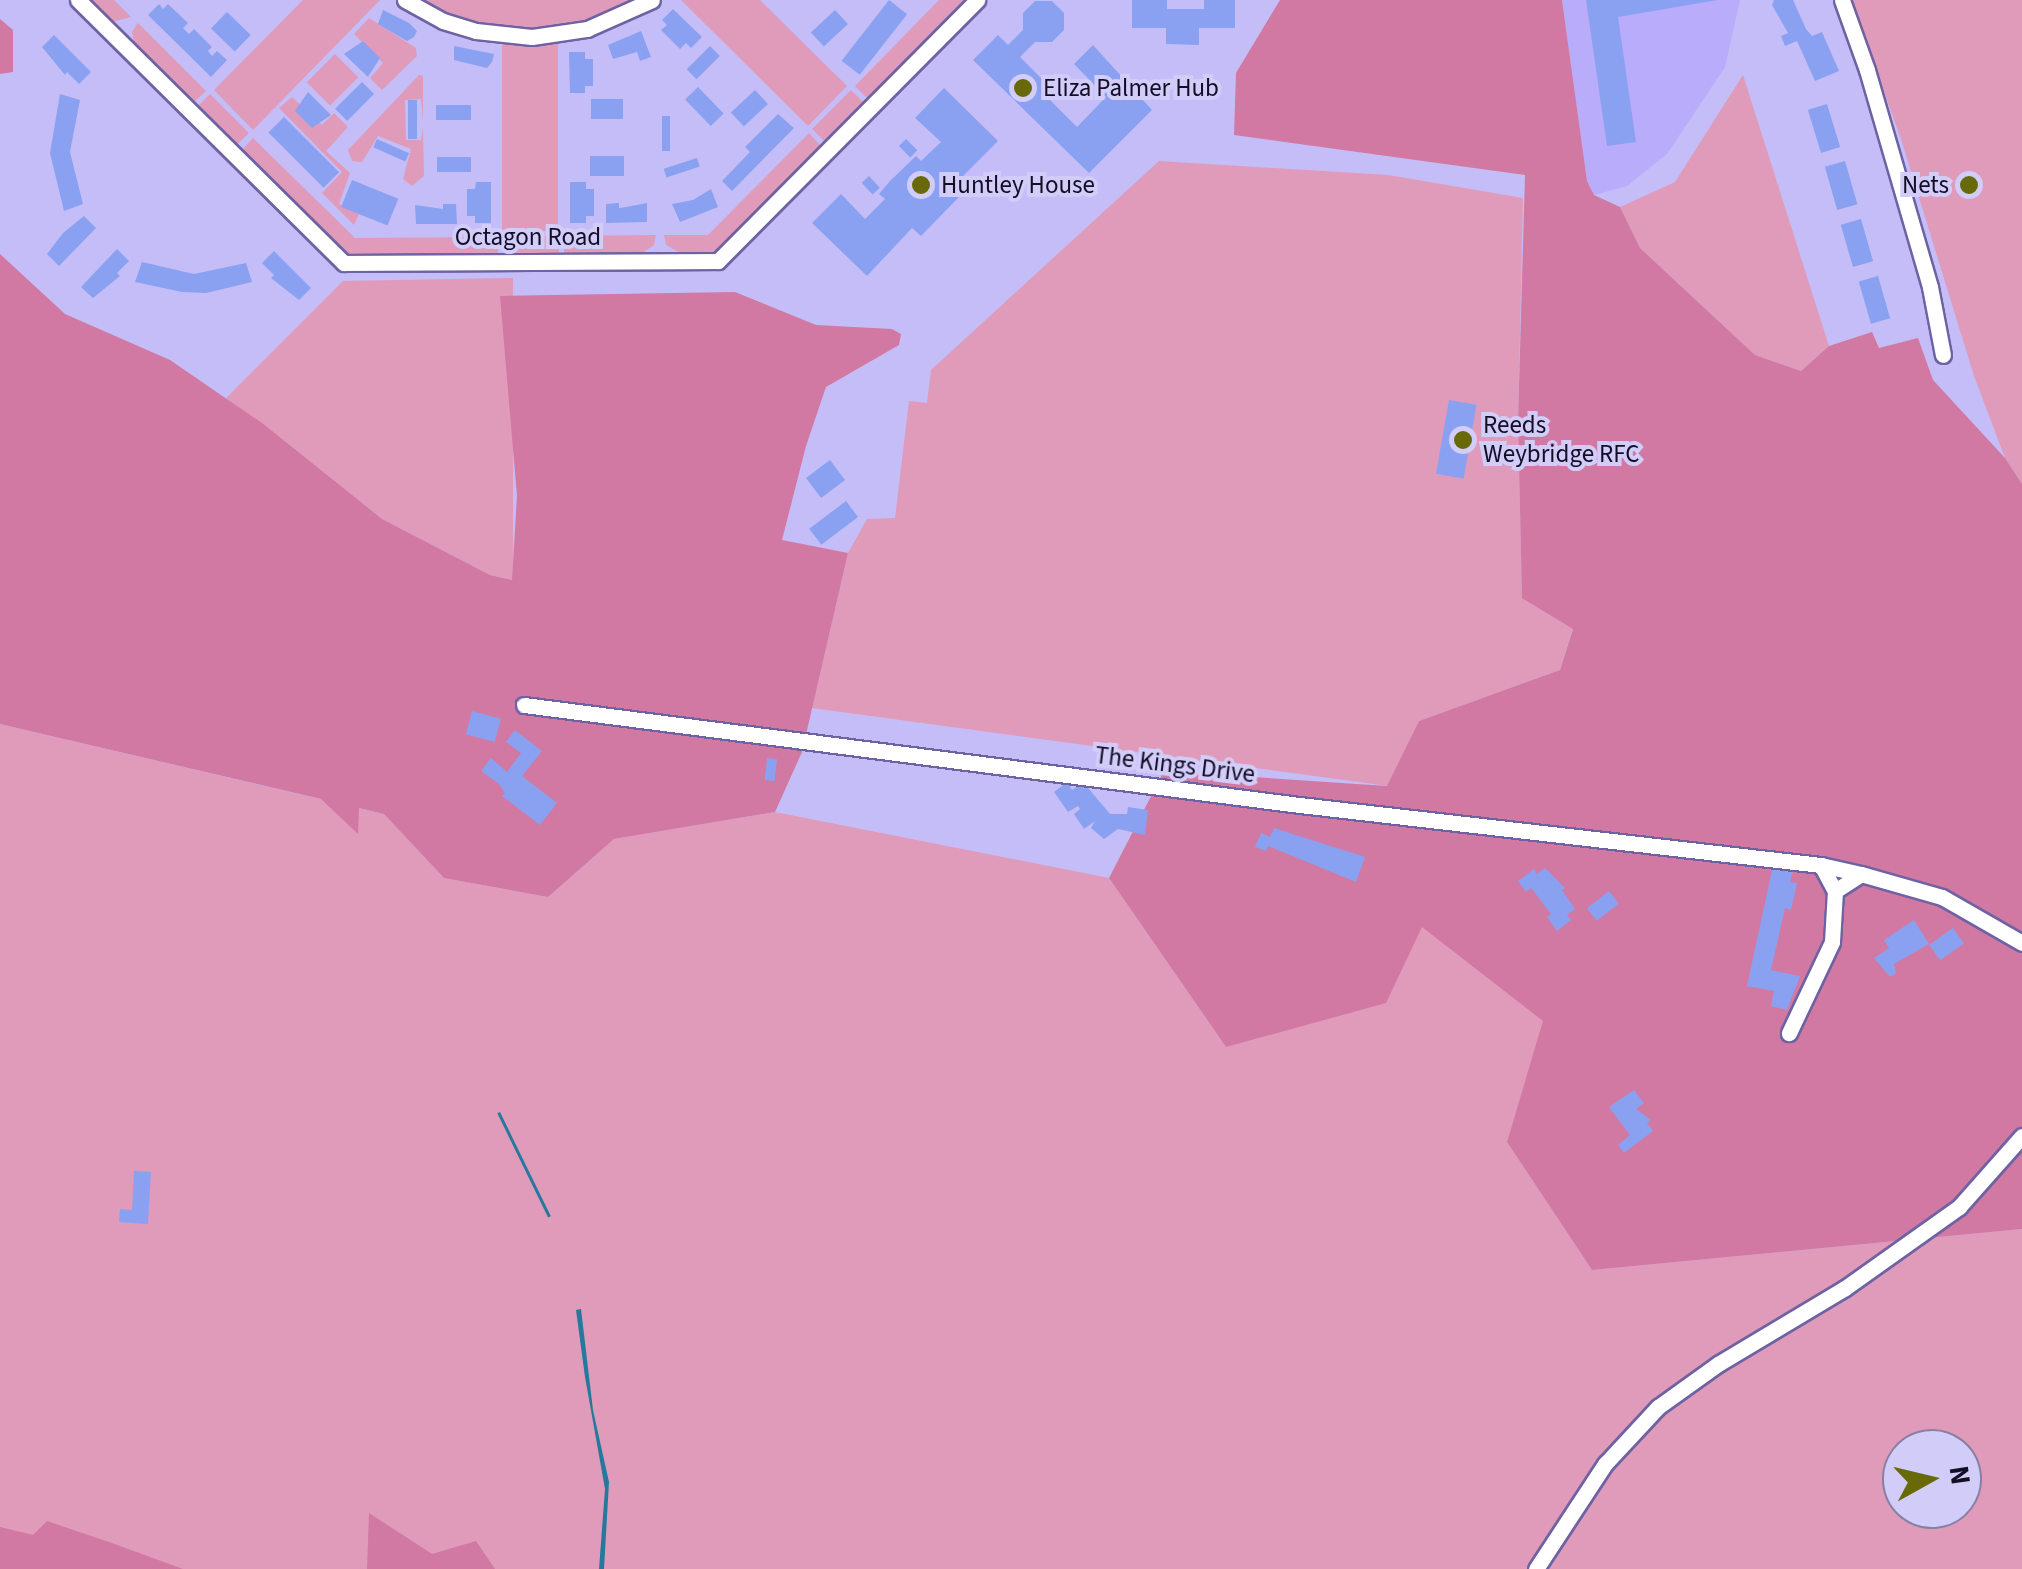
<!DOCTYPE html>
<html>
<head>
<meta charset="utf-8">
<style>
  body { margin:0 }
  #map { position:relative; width:2022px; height:1569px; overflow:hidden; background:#c5bdf7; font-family:"Source Sans 3",sans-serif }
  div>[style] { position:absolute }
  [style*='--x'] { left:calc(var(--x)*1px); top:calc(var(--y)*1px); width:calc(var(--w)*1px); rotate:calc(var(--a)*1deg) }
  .built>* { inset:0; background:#b9acfb }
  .green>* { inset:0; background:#df9bb9; transform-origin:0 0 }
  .forest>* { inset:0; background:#d179a2 }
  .water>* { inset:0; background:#24799d; transform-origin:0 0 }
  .building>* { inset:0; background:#8aa1f1; transform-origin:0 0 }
  .roads { filter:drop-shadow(2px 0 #6e62a3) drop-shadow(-2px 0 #6e62a3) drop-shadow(0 2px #6e62a3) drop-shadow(0 -2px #6e62a3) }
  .minor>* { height:15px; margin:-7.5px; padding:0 7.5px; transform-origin:7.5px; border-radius:7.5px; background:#fff }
  .dots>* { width:28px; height:28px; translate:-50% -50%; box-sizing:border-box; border:5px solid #d2ccf8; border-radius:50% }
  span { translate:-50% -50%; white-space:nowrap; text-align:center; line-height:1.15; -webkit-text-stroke:8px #d2ccf8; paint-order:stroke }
  .poi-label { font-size:25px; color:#130d26 }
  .left { translate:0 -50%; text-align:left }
  .right { translate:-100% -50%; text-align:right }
  .street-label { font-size:25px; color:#130d26 }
  .north { position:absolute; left:1882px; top:1429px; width:100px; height:100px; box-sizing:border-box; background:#d2ccf8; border:2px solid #8680a4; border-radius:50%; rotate:82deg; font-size:28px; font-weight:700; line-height:40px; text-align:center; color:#130d26 }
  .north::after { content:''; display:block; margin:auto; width:35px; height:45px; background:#686a09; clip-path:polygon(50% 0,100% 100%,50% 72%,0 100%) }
</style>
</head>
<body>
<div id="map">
  <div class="built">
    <i style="clip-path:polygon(1562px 0,1740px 0,1725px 67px,1667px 154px,1627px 186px,1594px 195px,1587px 181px)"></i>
  </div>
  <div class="green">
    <i style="clip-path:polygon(88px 0,114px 0,131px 17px,112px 22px)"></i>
    <i style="clip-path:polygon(303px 0,380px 0,253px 130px,214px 90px)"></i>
    <i style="clip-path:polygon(417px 0,640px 0,590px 21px,528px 30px,468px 22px)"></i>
    <i style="clip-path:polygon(681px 0,760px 0,847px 86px,808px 126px)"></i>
    <i style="clip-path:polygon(939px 0,964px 0,867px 98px,855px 86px)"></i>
    <i style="clip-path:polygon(1851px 0,2022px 0,2022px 484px,2005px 458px,1974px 376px,1901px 139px)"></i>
    <i style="clip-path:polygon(369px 18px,416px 48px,417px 56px,382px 90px,370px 78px,383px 63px,354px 34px)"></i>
    <i style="clip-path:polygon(138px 23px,206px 91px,193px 103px,134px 43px,132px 32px)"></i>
    <i style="left:502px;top:41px;width:56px;height:190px"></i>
    <i style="left:335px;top:54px;width:33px;height:40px;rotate:45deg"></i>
    <i style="clip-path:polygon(419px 75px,423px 76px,423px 121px,421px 99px,405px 100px,406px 140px,421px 140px,423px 128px,424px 176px,412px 186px,403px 179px,411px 149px,378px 136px,362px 162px,352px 161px,348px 150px)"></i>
    <i style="clip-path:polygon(1743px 75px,1829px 346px,1801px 371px,1755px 355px,1640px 248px,1620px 207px,1675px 182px)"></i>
    <i style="left:851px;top:90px;width:17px;height:55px;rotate:45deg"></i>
    <i style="left:210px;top:94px;width:55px;height:18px;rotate:45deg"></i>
    <i style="clip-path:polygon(292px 97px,322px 125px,334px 113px,348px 127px,326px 151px,350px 173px,339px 204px,359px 214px,354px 225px,322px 193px,342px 172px,279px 108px)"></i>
    <i style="clip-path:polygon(809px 133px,821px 146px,715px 254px,680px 253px,666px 245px,664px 235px,708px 235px)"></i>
    <i style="clip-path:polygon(253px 138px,355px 238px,498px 237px,498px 255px,347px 255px,241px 151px)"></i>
    <i style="clip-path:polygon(1159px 161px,1388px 175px,1523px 198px,1518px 421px,1522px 597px,1573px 628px,1560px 670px,1419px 721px,1388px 786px,812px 708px,848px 553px,867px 519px,895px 518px,909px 401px,927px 403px,931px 370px)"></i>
    <i style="clip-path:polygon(656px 235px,654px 245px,642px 253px,564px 254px,564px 236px)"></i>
    <i style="left:559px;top:236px;width:18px;height:56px;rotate:90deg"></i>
    <i style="clip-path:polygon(513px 278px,513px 580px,490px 575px,382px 519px,226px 398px,343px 281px)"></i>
    <i style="clip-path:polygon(evenodd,0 724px,384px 814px,444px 878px,548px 897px,614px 839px,775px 812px,1109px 878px,1226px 1047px,1422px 926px,1544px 1021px,1507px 1142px,1592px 1270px,2022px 1229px,2022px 1569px,0 1569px,0 724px,1902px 1449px,1962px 1449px,1962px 1509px,1902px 1509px,1902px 1449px)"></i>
  </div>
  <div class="forest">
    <i style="clip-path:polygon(1280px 0,1562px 0,1587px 181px,1594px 195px,1620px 207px,1640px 248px,1755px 355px,1801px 371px,1829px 346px,1872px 332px,1879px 348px,1918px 338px,1933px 380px,2005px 458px,2022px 484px,2022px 1229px,1592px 1270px,1507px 1142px,1543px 1021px,1422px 927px,1386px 1003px,1226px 1047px,1109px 878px,1164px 771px,1387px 786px,1419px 721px,1560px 670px,1573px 629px,1522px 598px,1518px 421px,1525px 175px,1234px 135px,1236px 73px)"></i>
    <i style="clip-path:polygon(0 19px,13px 30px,13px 72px,0 74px)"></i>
    <i style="clip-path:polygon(0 254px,65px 314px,170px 360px,262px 423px,382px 519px,490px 575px,512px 580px,517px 496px,500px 296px,735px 292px,816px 325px,892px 329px,901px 334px,899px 345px,826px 387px,806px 446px,782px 540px,848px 553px,802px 752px,775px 812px,614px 839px,548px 897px,444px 878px,384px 814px,359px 808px,358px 834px,321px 799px,0 724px)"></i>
    <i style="clip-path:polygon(369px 1513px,432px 1554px,476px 1541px,495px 1569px,367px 1569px)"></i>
    <i style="clip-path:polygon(47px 1521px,109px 1542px,183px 1569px,0 1569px,0 1527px,33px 1535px)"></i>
  </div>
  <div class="water">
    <i style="left:500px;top:1112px;width:116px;height:3px;rotate:64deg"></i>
    <i style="clip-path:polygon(581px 1309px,593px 1410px,609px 1482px,604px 1569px,599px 1569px,605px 1489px,585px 1377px,576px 1310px)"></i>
  </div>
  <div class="building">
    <i style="left:889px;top:0;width:23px;height:77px;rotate:38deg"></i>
    <i style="clip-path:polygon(1132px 0,1167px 0,1167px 9px,1204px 9px,1204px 0,1235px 0,1235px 28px,1199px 28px,1199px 45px,1166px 44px,1166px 28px,1132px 28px)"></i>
    <i style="clip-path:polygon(1586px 0,1718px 0,1618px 17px,1636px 142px,1607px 146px)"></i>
    <i style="clip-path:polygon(1774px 0,1793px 0,1806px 29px,1812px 36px,1822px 32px,1839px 71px,1815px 81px,1797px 41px,1785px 46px,1781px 36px,1788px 33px,1772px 5px)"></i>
    <i style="clip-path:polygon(1035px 1px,1052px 1px,1064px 13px,1064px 30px,1052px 42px,1035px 42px,1020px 57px,1048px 85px,1042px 92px,1077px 127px,1106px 97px,1074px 64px,1093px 45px,1152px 110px,1089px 173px,973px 60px,998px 35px,1008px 45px,1023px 30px,1023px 13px)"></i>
    <i style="clip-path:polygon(159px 4px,163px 9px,168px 4px,188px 23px,183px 28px,189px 34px,194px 29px,212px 47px,208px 51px,212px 56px,217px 51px,227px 60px,211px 77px,148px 15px)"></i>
    <i style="clip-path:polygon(673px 9px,702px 37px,691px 48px,686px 43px,680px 49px,661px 30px,667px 25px,662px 20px)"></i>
    <i style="clip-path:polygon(383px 10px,409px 23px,417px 31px,414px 37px,407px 41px,378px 24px)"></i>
    <i style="left:835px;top:10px;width:19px;height:33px;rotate:47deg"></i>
    <i style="left:227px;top:12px;width:33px;height:23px;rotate:44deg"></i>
    <i style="clip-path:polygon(641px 31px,651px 57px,640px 61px,637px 52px,613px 59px,608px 45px)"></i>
    <i style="clip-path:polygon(54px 35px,91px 72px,79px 84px,67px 72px,65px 75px,42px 47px)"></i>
    <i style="clip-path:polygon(363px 41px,380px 58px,368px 77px,344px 54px)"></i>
    <i style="clip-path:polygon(454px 46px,494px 54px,492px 62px,487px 68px,454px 60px)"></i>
    <i style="left:710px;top:46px;width:14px;height:33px;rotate:45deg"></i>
    <i style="clip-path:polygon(569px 52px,585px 52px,585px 59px,593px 59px,593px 86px,585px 86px,585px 93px,570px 93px)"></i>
    <i style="left:362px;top:82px;width:17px;height:38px;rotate:45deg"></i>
    <i style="left:698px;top:87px;width:37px;height:18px;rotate:46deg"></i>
    <i style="clip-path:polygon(944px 88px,998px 141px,951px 188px,959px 197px,921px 236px,912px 228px,867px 276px,812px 223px,841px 194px,865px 219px,885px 199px,879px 194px,890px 181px,916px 156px,921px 161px,941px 142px,915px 118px)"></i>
    <i style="left:755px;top:90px;width:19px;height:33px;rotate:47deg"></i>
    <i style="clip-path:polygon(308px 92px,331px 115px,312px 128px,295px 111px)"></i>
    <i style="clip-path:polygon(60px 94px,80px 100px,70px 152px,83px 204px,64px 211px,50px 153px)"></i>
    <i style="left:591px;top:99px;width:32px;height:20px"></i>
    <i style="left:408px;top:100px;width:9px;height:39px"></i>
    <i style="left:1827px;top:104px;width:45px;height:20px;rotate:73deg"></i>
    <i style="left:436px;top:105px;width:35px;height:15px"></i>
    <i style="clip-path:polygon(778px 114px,794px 128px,732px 191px,722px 181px,750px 152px,745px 147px)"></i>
    <i style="left:662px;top:116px;width:8px;height:35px"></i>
    <i style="left:284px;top:117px;width:78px;height:22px;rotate:45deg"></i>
    <i style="left:377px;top:139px;width:35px;height:9px;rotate:24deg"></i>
    <i style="left:906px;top:139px;width:16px;height:10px;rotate:45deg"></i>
    <i style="left:590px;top:156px;width:34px;height:20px"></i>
    <i style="left:471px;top:157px;width:15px;height:34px;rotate:90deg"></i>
    <i style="left:697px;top:158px;width:9px;height:35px;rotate:72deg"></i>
    <i style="left:1845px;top:161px;width:45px;height:21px;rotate:74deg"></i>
    <i style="left:869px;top:176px;width:16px;height:10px;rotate:47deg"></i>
    <i style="left:352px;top:180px;width:50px;height:29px;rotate:22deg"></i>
    <i style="clip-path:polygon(476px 182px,491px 182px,491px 223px,475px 223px,475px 216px,467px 216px,467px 189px,475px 189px)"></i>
    <i style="clip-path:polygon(570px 182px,586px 182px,586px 189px,594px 189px,594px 216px,586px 216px,586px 223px,570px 223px)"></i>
    <i style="clip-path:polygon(711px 189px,718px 207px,680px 222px,672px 204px,693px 200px)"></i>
    <i style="clip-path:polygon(619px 203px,619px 208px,626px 207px,647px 203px,647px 222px,606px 223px,606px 204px)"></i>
    <i style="clip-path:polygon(443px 204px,456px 204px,457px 224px,416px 224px,415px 205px,443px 209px)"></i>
    <i style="clip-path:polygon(84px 216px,96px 228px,59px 266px,47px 254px,63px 233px)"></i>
    <i style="left:1861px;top:219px;width:44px;height:21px;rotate:74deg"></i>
    <i style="clip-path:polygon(117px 249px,129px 261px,117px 273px,120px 276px,93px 298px,81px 287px)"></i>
    <i style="clip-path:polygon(274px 251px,311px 288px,299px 300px,271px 278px,274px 275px,262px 263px)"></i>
    <i style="clip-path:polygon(142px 262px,194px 274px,246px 263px,252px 282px,206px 293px,182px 292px,135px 282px)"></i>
    <i style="left:1878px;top:276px;width:44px;height:20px;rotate:74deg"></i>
    <i style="left:1449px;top:400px;width:28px;height:75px;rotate:10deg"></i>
    <i style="left:830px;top:460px;width:25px;height:30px;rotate:53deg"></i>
    <i style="left:846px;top:501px;width:20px;height:46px;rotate:53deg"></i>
    <i style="left:472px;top:711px;width:30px;height:24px;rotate:15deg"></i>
    <i style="clip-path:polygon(515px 730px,542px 751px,522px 776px,557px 803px,540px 825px,502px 796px,505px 793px,499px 784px,481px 771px,491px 758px,507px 772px,521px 753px,506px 742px)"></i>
    <i style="left:767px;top:758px;width:10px;height:22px;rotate:6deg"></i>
    <i style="clip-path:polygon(1067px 782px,1072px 790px,1083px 782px,1110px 814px,1127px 814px,1128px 807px,1148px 810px,1145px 835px,1118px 829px,1104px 839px,1091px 828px,1095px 821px,1084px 829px,1074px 814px,1080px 809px,1078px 806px,1068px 812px,1054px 792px)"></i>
    <i style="clip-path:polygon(1274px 828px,1365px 857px,1356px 882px,1268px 846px,1266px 851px,1255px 847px,1261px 833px,1270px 837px)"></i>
    <i style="clip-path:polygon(1774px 861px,1794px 866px,1790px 882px,1797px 883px,1791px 910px,1785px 908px,1771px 970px,1800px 976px,1787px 1010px,1771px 1006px,1774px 991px,1747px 986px)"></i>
    <i style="clip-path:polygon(1545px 868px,1565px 888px,1562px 890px,1575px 909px,1567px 915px,1571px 920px,1557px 931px,1547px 917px,1551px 914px,1531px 888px,1526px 892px,1518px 881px,1534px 869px,1537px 874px)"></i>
    <i style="left:1609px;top:891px;width:16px;height:28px;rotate:52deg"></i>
    <i style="clip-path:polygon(1914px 920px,1929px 944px,1894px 964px,1896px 973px,1890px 977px,1874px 958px,1889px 948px,1884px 940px)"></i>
    <i style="left:1953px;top:928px;width:19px;height:29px;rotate:55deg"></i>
    <i style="clip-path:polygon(1634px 1090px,1644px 1103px,1636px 1109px,1651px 1120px,1647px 1123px,1653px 1131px,1624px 1153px,1618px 1145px,1630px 1135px,1609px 1107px)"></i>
    <i style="clip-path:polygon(134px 1171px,151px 1172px,148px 1224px,119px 1222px,120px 1209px,132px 1210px)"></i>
  </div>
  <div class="roads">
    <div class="minor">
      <i style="--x:78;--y:0;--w:374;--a:44.7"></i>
      <i style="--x:344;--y:263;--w:374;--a:-0.3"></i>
      <i style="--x:718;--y:261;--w:368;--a:-45.2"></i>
      <i style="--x:405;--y:0;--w:43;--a:28.9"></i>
      <i style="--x:443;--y:21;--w:34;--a:17"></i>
      <i style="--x:476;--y:31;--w:56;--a:6.1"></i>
      <i style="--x:532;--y:37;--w:56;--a:-8.3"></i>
      <i style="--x:587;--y:29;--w:71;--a:-24"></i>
      <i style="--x:1842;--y:0;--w:74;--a:70.3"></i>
      <i style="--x:1867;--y:70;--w:226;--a:73.8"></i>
      <i style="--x:1930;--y:287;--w:69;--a:79.2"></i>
      <i style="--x:524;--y:705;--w:773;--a:7.35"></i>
      <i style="--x:1291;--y:804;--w:533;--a:6.57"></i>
      <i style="--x:1821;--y:865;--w:30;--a:62"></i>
      <i style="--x:1835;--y:891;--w:51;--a:93.4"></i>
      <i style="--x:1832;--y:942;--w:101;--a:115.3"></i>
      <i style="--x:1821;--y:865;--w:41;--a:12.7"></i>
      <i style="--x:1835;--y:891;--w:31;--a:-33"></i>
      <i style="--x:1861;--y:874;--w:84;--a:15.9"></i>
      <i style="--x:1942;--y:897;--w:92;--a:29.9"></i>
      <i style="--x:1536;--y:1569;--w:126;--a:-56.7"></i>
      <i style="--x:1605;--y:1464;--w:78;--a:-47.1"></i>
      <i style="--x:1658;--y:1407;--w:74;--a:-35.6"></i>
      <i style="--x:1718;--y:1364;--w:148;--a:-30.9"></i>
      <i style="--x:1845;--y:1288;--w:140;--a:-35.4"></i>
      <i style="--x:1959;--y:1207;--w:95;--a:-48.4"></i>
    </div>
  </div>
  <div class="dots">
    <i style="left:1023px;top:88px;background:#686a09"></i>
    <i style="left:921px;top:185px;background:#686a09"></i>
    <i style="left:1969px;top:185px;background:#686a09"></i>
    <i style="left:1463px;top:440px;background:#686a09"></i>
  </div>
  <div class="poi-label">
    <span class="left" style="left:1043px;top:88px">Eliza Palmer Hub</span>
    <span class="left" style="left:941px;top:185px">Huntley House</span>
    <span class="right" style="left:1949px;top:185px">Nets</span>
    <span class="left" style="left:1483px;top:440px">Reeds<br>Weybridge RFC</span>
  </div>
  <div class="street-label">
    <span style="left:528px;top:237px">Octagon Road</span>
    <span style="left:1175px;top:765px;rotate:7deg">The Kings Drive</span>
  </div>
  <div class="north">N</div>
</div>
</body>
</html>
